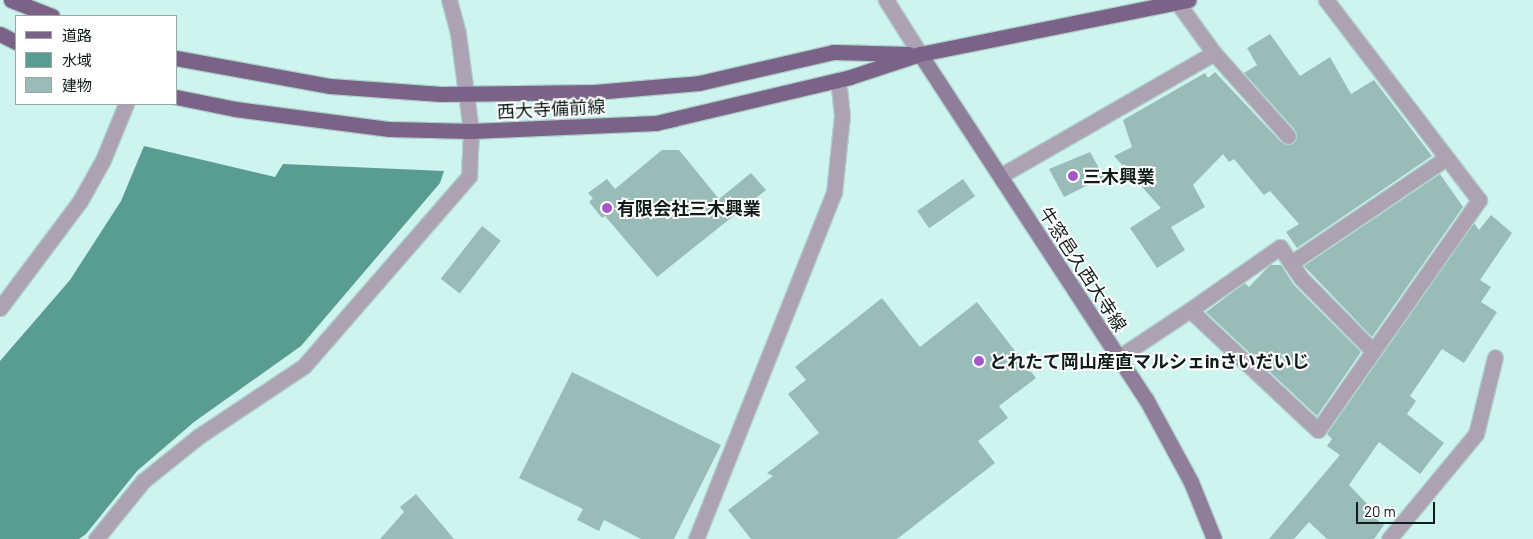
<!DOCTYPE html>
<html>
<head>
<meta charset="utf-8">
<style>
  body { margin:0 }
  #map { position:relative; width:1533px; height:539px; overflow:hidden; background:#cef4ef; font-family:Barlow,"Noto Sans JP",sans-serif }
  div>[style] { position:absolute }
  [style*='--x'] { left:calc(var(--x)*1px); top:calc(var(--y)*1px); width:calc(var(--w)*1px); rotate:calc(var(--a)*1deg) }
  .water>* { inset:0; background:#599c94 }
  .building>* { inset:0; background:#99bcb8; transform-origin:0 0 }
  .roads { filter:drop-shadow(1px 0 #afd1cd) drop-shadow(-1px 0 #afd1cd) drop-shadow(0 1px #afd1cd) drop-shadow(0 -1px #afd1cd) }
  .minor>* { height:15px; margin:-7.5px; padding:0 7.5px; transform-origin:7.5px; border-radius:7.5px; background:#ada1b4 }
  .tertiary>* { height:15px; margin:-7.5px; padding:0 7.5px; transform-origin:7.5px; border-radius:7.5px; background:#ada1b4 }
  .secondary>* { height:15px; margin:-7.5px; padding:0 7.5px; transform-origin:7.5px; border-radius:7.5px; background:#907d99 }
  .primary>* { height:15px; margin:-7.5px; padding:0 7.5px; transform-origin:7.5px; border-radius:7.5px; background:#7a6386 }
  .dots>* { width:14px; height:14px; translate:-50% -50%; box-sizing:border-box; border:2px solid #fff; border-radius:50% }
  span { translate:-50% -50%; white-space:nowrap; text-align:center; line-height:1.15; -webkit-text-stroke:4px #fff; paint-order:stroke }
  .street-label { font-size:18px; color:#0e1c1a }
  .poi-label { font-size:18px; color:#0e1c1a; font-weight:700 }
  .left { translate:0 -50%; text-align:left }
  .legend { position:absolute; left:15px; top:15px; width:162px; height:90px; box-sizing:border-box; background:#fff; border:1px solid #9fa4a3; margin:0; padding:6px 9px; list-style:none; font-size:15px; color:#0e1c1a }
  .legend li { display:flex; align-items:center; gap:10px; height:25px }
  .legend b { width:25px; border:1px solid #9fa4a3 }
  .scale { position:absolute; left:1356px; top:502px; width:79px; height:22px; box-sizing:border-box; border:2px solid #0e1c1a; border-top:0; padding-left:6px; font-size:15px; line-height:18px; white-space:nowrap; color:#0e1c1a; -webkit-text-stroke:4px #fff; paint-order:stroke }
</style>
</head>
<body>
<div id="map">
  <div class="water">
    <i style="clip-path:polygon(144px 146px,275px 177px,283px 164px,444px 171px,440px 183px,301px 346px,194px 422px,137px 471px,86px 534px,79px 539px,0 539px,0 361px,70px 280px,121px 201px)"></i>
  </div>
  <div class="building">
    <i style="clip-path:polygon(1270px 34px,1300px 76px,1330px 57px,1351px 94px,1374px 80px,1432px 156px,1297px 248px,1286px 232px,1299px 224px,1270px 191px,1264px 195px,1234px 159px,1229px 162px,1223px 154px,1193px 185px,1205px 207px,1171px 227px,1185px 250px,1157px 268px,1130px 228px,1161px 208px,1114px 156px,1132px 147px,1123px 120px,1205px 73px,1208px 78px,1215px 72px,1281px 142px,1294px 143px,1297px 138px,1295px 130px,1244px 73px,1257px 65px,1247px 48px)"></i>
    <i style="clip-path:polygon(662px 150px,679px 150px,719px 199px,751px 173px,766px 190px,657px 277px,605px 216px,602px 218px,589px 202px,593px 198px,588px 193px,607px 179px,615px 189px)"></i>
    <i style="clip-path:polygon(1090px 152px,1104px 177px,1064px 197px,1049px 169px)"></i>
    <i style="clip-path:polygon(1440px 174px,1463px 207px,1372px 337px,1304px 266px)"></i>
    <i style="left:963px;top:179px;width:21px;height:56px;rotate:55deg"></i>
    <i style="clip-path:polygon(1491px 215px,1512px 233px,1480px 280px,1491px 287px,1481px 302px,1497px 312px,1464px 363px,1442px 349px,1410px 396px,1416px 401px,1407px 414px,1444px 443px,1420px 474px,1379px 442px,1349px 485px,1373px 510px,1369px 513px,1384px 525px,1374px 539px,1327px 539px,1309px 522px,1294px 539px,1269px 539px,1340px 455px,1327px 446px,1332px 439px,1327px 434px,1474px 223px,1479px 230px)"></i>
    <i style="left:482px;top:226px;width:24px;height:67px;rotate:38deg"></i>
    <i style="clip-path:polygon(1270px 265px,1281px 265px,1294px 285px,1361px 352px,1317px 416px,1206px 312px,1245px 283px,1249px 287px)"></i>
    <i style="clip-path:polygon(882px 298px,920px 347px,977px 302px,1036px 378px,999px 406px,1008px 418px,978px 441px,995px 463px,897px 539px,751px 539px,728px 510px,773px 476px,767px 473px,819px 433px,788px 394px,806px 380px,795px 367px)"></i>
    <i style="clip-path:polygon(572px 372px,721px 445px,674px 539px,641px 539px,604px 520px,599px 531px,577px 520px,583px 509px,519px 478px)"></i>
    <i style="clip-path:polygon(416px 494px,454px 539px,380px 539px,404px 512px,400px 507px)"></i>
  </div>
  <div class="roads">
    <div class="minor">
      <i style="--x:1214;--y:53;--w:111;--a:48.3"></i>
      <i style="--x:1000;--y:176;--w:247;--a:-29.9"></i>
      <i style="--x:1214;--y:53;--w:63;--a:-126"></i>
      <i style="--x:1291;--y:263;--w:187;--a:-34.1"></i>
      <i style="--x:0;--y:308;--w:134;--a:-53.2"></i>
      <i style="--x:80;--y:201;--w:47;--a:-60.7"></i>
      <i style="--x:103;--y:160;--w:61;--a:-67.7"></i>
      <i style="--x:1190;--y:310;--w:110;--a:-35"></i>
      <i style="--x:1280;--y:247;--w:37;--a:56"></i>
      <i style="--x:1301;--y:278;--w:103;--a:45.4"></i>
      <i style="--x:1119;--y:357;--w:85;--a:-33.5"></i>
      <i style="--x:1190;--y:310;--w:175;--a:43.2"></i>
      <i style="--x:1318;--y:430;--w:281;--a:-55"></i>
      <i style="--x:1479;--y:200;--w:252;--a:-127.4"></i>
      <i style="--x:96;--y:539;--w:75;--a:-51"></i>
      <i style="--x:143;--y:481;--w:72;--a:-38.8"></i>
      <i style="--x:199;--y:436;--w:126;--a:-33.7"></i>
      <i style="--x:304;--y:366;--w:252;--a:-49"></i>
      <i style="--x:469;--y:176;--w:45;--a:-87.5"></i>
      <i style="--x:471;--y:131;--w:99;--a:-97.6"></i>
      <i style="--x:458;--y:33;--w:34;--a:-105"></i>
      <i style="--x:696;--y:539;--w:373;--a:-68.3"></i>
      <i style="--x:834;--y:193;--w:77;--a:-84.1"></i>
      <i style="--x:842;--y:116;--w:36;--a:-96"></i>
      <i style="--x:1389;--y:539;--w:136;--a:-50.4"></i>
      <i style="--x:1476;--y:434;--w:79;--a:-76.1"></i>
    </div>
    <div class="tertiary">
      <i style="--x:886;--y:0;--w:64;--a:57.8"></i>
    </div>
    <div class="secondary">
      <i style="--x:920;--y:54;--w:412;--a:56.8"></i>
      <i style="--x:1146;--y:399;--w:94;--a:61.5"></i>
      <i style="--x:1191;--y:482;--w:61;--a:68"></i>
    </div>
    <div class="primary">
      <i style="--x:11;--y:0;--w:44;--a:21.3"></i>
      <i style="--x:0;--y:34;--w:18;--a:27"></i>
      <i style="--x:176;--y:58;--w:157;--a:10.3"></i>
      <i style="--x:330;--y:86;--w:111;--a:4.1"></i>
      <i style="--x:441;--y:94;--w:154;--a:-0.7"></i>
      <i style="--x:595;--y:92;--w:104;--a:-4.9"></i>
      <i style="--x:699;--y:83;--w:138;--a:-13"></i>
      <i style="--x:833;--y:52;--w:76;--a:1.5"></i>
      <i style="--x:176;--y:97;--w:60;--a:11.5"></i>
      <i style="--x:235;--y:109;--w:156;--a:7.4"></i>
      <i style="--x:390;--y:129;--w:81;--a:1.4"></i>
      <i style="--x:471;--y:131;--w:185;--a:-2.5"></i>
      <i style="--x:656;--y:123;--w:199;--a:-13.3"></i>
      <i style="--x:850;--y:77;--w:74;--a:-18.2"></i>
      <i style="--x:920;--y:54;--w:274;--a:-11.4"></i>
    </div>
  </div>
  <div class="dots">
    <i style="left:1073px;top:176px;background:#a557c9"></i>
    <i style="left:607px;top:208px;background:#a557c9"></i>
    <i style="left:979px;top:361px;background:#a557c9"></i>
  </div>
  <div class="street-label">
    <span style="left:551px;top:109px;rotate:-3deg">西大寺備前線</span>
    <span style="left:1083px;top:269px;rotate:57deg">牛窓邑久西大寺線</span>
  </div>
  <div class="poi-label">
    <span class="left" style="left:1083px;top:176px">三木興業</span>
    <span class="left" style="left:617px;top:208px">有限会社三木興業</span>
    <span class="left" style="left:989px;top:361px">とれたて岡山産直マルシェinさいだいじ</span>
  </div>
  <ul class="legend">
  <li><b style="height:6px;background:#7a6386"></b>道路</li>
  <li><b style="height:14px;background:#599c94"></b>水域</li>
  <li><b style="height:14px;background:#99bcb8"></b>建物</li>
  </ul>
  <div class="scale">20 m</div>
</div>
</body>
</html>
